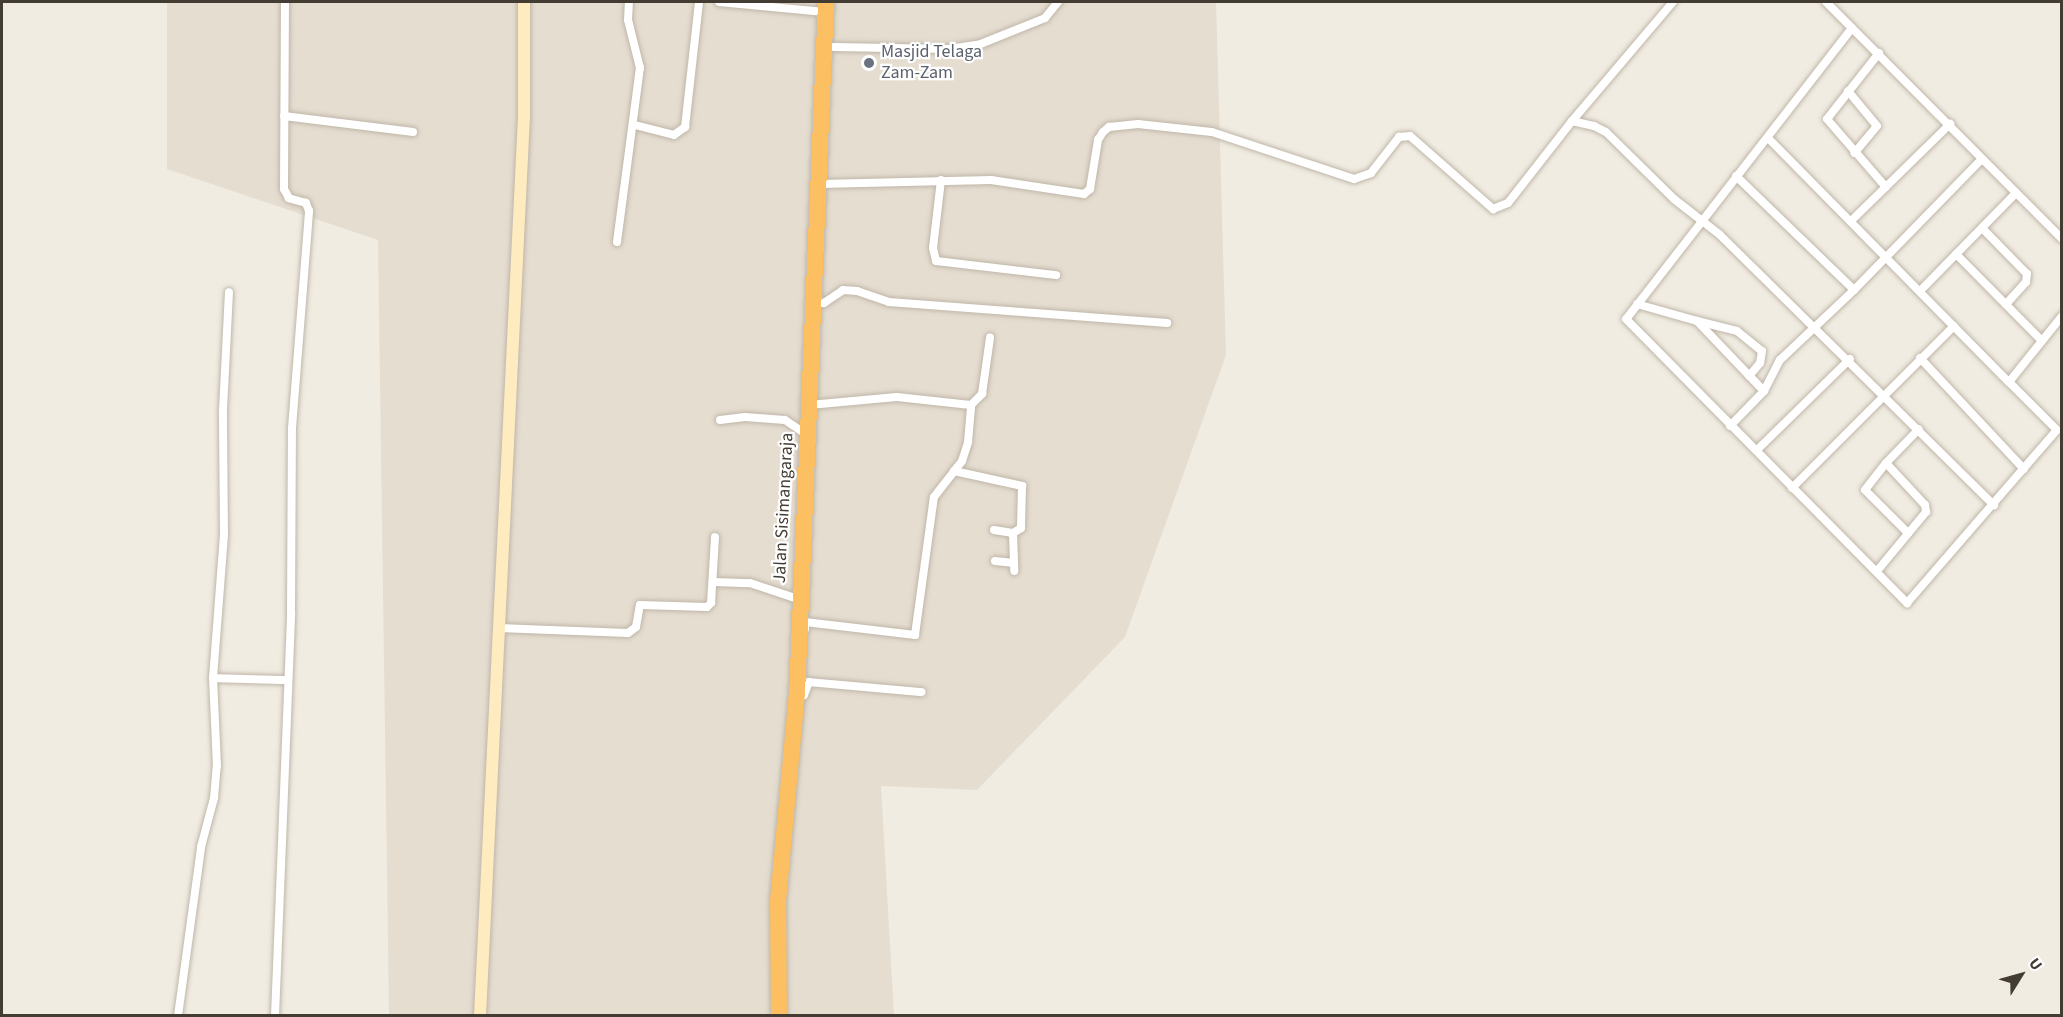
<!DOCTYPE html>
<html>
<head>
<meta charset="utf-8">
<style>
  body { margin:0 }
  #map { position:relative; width:2063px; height:1017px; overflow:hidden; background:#f1ece2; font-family:"Source Sans 3",sans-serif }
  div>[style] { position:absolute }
  .residential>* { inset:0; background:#e5ddd0 }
  .roads { filter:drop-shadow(0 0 2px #bfb6a8) drop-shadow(0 0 2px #bfb6a8) }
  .street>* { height:8px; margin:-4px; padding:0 4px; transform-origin:4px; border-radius:4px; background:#fff }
  .secondary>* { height:12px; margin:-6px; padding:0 6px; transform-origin:6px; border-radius:6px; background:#feebc0 }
  .highway>* { height:16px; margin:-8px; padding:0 8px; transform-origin:8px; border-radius:8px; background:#fcc062 }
  .dots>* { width:16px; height:16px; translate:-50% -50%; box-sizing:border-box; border:3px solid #fff; border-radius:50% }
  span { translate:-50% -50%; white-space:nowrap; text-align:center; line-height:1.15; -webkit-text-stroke:4.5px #fff; paint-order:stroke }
  .worship-label { font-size:18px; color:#5b616d }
  .left { translate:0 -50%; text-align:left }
  .street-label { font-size:18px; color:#423c33 }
  .frame { position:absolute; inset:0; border:3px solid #423c33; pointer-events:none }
  .north { position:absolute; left:1991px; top:945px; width:60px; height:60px; -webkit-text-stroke:4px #fff; paint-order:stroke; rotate:53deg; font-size:16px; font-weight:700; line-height:24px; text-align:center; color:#423c33 }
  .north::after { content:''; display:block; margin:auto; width:21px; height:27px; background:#423c33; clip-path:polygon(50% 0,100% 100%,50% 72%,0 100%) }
</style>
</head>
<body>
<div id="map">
  <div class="residential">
    <i style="clip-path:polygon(167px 2px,1216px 2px,1226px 355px,1125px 637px,977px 790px,881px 786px,894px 1015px,389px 1015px,378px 240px,167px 169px)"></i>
  </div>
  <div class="roads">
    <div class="street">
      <i style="left:719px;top:2px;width:106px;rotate:5.4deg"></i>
      <i style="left:1826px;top:2px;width:334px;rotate:45.1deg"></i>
      <i style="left:1852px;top:28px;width:368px;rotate:127.8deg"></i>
      <i style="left:1626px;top:319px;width:400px;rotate:45.3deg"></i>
      <i style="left:1907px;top:603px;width:229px;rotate:-49.1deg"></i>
      <i style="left:2057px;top:430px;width:68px;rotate:-135deg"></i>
      <i style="left:2009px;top:382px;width:85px;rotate:-51.2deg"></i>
      <i style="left:834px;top:47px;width:114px;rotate:1deg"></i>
      <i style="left:948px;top:49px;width:30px;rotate:-8deg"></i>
      <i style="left:978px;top:45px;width:72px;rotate:-21.9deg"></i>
      <i style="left:1045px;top:18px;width:21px;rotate:-51deg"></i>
      <i style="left:1879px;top:53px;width:84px;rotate:128.2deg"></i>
      <i style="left:1827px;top:119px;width:90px;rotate:49.1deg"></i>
      <i style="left:1848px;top:91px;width:45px;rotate:50.4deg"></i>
      <i style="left:1877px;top:126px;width:35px;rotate:130deg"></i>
      <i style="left:284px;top:116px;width:130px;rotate:7.1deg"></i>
      <i style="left:1572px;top:121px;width:156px;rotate:-49.7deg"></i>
      <i style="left:635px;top:125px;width:40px;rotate:14.4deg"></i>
      <i style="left:674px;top:135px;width:14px;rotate:-36deg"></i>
      <i style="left:685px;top:127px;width:126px;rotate:-83.6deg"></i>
      <i style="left:1768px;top:138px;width:343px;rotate:45.4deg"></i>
      <i style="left:1736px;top:176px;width:164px;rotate:44deg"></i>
      <i style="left:1854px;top:290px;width:183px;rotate:-45.7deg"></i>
      <i style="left:941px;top:180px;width:68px;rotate:96.7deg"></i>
      <i style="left:933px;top:248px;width:13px;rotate:77deg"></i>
      <i style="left:936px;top:261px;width:121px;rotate:6.7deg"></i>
      <i style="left:820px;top:184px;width:171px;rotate:-1.3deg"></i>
      <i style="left:991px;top:180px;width:94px;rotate:8.6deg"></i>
      <i style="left:1084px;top:194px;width:8px;rotate:-40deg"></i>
      <i style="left:1090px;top:189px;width:50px;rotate:-80.7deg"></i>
      <i style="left:1098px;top:140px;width:9px;rotate:-58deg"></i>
      <i style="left:1103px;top:132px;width:8px;rotate:-40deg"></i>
      <i style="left:1109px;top:127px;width:29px;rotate:-6deg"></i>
      <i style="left:1138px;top:124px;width:74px;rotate:6.2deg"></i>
      <i style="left:1212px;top:132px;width:150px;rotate:18.3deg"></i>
      <i style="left:1354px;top:179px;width:18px;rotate:-19deg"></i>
      <i style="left:1371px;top:173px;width:46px;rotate:-52.1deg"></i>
      <i style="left:1399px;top:137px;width:11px;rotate:-5deg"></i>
      <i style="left:1410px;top:136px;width:111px;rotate:41.3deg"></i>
      <i style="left:1493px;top:209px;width:16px;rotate:-22deg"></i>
      <i style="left:1508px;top:203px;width:104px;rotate:-52deg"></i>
      <i style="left:1572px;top:121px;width:23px;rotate:13deg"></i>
      <i style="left:1594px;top:126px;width:13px;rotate:27deg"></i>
      <i style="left:1606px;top:132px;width:95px;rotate:44.6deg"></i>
      <i style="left:1674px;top:199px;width:58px;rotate:38deg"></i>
      <i style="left:1720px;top:235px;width:385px;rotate:44.6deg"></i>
      <i style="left:1851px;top:221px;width:139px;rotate:-44.4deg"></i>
      <i style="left:1982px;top:228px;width:64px;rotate:45.6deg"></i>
      <i style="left:2027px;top:274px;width:8px;rotate:97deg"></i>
      <i style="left:2026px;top:282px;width:30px;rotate:132deg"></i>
      <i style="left:617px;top:242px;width:176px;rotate:-82.5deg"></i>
      <i style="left:640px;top:68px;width:49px;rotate:-104deg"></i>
      <i style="left:628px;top:20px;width:18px;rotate:-87deg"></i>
      <i style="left:1956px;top:254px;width:121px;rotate:45.3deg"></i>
      <i style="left:1920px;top:291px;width:137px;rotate:-45.6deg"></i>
      <i style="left:813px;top:302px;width:11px;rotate:5deg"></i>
      <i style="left:824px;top:303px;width:23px;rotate:-34deg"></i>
      <i style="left:843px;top:290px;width:14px;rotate:4deg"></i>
      <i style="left:857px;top:291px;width:34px;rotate:19deg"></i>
      <i style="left:889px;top:302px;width:279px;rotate:4.3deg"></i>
      <i style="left:1637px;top:304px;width:62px;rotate:15.8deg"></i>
      <i style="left:1697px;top:321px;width:97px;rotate:46.3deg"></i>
      <i style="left:1697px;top:321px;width:41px;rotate:14deg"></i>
      <i style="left:1737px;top:331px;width:32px;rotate:39deg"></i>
      <i style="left:1762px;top:351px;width:12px;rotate:99deg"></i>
      <i style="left:1760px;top:363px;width:17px;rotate:130deg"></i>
      <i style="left:1920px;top:358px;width:152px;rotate:46.9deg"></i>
      <i style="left:809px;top:405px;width:88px;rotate:-5.2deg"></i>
      <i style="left:897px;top:397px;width:74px;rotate:6.2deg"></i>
      <i style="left:971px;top:405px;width:16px;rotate:-45deg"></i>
      <i style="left:982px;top:394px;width:57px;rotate:-81.9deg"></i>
      <i style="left:720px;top:420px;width:25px;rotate:-7deg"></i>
      <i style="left:745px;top:417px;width:40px;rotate:4.3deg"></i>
      <i style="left:785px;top:420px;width:27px;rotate:34deg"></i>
      <i style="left:1730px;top:426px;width:49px;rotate:-45.8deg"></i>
      <i style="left:1764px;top:391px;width:35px;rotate:-63deg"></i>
      <i style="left:1780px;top:360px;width:102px;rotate:-43.4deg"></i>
      <i style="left:1757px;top:450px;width:130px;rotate:-44.4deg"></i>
      <i style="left:1886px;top:463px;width:34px;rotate:128deg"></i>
      <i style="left:1865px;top:490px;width:61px;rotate:45deg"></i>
      <i style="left:954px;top:471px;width:13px;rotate:-51deg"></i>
      <i style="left:962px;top:461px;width:20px;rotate:-72deg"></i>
      <i style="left:968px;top:442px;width:37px;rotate:-85deg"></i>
      <i style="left:1792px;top:488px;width:229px;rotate:-45deg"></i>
      <i style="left:994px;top:530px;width:19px;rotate:9deg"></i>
      <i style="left:995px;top:561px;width:19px;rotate:6deg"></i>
      <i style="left:1877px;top:571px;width:77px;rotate:-50.3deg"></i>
      <i style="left:1926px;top:512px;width:7px;rotate:-98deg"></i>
      <i style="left:1925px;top:505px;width:57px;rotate:-132.9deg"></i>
      <i style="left:1886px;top:463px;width:47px;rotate:-45.9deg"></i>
      <i style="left:713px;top:582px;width:37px;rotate:2deg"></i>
      <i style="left:750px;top:583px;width:51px;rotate:18.4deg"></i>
      <i style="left:499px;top:628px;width:129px;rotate:2.2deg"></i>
      <i style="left:628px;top:633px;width:10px;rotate:-37deg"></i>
      <i style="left:636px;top:627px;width:22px;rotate:-80deg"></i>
      <i style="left:640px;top:605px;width:67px;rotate:1.7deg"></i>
      <i style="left:707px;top:607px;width:6px;rotate:-45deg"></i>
      <i style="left:711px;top:603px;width:66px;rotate:-86.5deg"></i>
      <i style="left:805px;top:629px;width:7px;rotate:-90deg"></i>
      <i style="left:805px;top:622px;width:111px;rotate:6.7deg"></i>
      <i style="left:915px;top:635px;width:139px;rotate:-82.2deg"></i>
      <i style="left:934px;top:497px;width:33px;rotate:-52deg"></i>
      <i style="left:954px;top:471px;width:70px;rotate:12.4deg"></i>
      <i style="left:1022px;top:486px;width:42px;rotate:91.4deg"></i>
      <i style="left:1021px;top:528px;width:9px;rotate:148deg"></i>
      <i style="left:1013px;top:533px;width:38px;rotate:88deg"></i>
      <i style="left:213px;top:678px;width:73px;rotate:1.6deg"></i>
      <i style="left:797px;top:694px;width:7px;rotate:8deg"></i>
      <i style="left:804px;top:695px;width:14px;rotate:-69deg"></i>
      <i style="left:809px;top:682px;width:113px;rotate:5.1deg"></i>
      <i style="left:178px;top:1016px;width:171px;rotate:-82.2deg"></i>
      <i style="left:201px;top:847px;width:51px;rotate:-75.1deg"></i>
      <i style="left:214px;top:798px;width:32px;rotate:-85deg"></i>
      <i style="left:217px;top:766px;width:88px;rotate:-92.6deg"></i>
      <i style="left:213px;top:678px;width:143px;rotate:-85.6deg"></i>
      <i style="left:224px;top:535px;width:125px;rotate:-90.5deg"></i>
      <i style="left:223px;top:410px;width:118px;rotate:-87.1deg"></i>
      <i style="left:275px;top:1016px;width:404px;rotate:-87.7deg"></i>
      <i style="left:291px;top:612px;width:184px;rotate:-89.7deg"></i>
      <i style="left:292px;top:428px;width:218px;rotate:-85.5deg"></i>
      <i style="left:309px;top:211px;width:9px;rotate:-111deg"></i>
      <i style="left:306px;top:203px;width:18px;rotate:-164deg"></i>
      <i style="left:289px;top:198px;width:10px;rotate:-119deg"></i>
      <i style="left:284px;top:189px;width:187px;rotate:-89.7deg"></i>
    </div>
    <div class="secondary">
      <i style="left:480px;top:1016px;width:902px;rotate:-87.2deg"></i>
      <i style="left:524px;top:115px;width:113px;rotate:-90deg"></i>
    </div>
    <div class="highway">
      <i style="left:779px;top:1016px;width:115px;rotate:-90.5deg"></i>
      <i style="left:778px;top:901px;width:208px;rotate:-84.8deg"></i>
      <i style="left:797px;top:694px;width:693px;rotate:-87.6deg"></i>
    </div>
  </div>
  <div class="dots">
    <i style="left:869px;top:63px;background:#6b7280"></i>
  </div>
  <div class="worship-label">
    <span class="left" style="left:881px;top:63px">Masjid Telaga<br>Zam-Zam</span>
  </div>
  <div class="street-label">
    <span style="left:784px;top:508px;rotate:-87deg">Jalan Sisimangaraja</span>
  </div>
  <div class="frame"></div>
  <div class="north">U</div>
</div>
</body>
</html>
